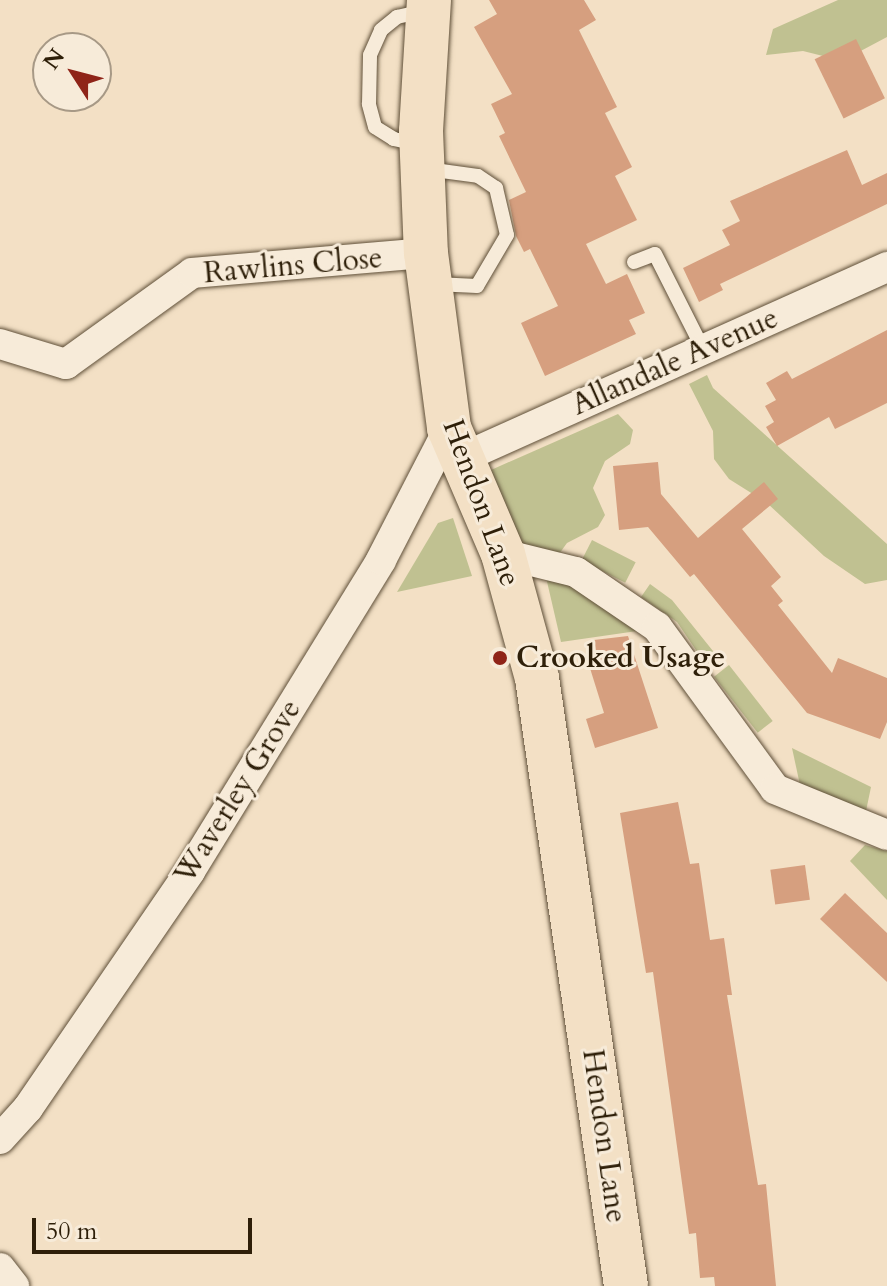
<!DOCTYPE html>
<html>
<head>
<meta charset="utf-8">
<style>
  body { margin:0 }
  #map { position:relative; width:887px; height:1286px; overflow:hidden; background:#f3e0c5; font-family:Cardo,serif }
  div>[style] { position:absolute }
  .green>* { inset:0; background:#c0c191; transform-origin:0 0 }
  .building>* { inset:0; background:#d69f7f; transform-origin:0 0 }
  .roads { filter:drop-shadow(0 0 2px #5f4f38) drop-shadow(0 0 2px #5f4f38) }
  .lane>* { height:14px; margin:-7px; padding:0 7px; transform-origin:7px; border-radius:7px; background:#f7ebd9 }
  .street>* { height:30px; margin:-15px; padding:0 15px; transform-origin:15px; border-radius:15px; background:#f7ebd9 }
  .primary>* { height:44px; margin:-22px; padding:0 22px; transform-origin:22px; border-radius:22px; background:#f3e0c5 }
  .dots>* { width:22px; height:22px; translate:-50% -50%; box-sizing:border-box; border:4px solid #f7ebd9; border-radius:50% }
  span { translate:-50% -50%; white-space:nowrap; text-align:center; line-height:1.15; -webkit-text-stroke:6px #f7ebd9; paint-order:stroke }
  .street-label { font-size:30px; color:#2e1f09 }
  .poi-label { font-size:30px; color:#2e1f09; font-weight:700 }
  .left { translate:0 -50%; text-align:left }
  .north { position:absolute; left:32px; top:32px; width:80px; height:80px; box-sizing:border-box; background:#f7ebd9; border:2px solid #a79986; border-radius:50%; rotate:306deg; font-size:22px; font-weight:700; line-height:32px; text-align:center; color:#2e1f09 }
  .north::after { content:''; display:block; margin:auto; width:28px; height:36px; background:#8f2418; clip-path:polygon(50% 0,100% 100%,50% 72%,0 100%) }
  .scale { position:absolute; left:32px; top:1218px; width:220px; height:36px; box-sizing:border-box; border:4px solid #2e1f09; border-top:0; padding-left:10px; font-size:24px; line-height:28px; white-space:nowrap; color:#2e1f09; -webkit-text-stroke:6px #f7ebd9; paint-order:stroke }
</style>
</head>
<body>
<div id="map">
  <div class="green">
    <i style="clip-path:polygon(838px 0,887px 0,887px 37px,855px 54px,831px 58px,803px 51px,766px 55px,773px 29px)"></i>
    <i style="clip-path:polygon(707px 375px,713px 388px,887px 544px,887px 580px,865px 584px,824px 556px,767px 503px,729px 479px,714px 459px,713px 431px,689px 384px)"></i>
    <i style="clip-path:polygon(618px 414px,633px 430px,630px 444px,605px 461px,593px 488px,605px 515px,598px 527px,567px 543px,559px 554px,523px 547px,491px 470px)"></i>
    <i style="clip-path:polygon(453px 518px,472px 576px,397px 592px,438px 523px)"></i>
    <i style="left:592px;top:540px;width:49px;height:23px;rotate:27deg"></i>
    <i style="clip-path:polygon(545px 573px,570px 578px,644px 630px,561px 642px)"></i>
    <i style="clip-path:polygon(650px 584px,672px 600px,717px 656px,706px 665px,677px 622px,641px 597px)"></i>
    <i style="left:729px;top:665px;width:71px;height:19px;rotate:52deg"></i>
    <i style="clip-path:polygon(792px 748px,871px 787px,866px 811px,800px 785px)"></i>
    <i style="clip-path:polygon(865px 845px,887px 851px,887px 900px,850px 861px)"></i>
  </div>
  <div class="building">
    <i style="clip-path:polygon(489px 0,584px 0,596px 20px,579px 30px,617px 107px,605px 113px,632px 167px,615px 176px,637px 220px,586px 244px,606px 284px,627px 274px,645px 313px,629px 320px,636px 334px,545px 376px,521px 323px,558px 306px,530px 249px,524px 252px,516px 236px,509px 200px,526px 192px,499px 136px,505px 133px,491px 104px,512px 94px,474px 27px,497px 14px)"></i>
    <i style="left:856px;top:39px;width:66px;height:46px;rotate:64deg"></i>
    <i style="clip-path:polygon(847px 150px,862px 185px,887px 173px,887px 204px,720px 284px,723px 290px,699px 302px,683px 268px,730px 245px,722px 230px,740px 221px,730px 201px)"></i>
    <i style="clip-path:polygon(887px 330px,887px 403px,835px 429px,829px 417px,777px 446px,766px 427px,774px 422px,765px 406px,776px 400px,766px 383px,787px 371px,792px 379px)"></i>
    <i style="clip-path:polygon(658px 462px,661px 494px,698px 538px,764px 482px,778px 499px,742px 529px,781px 577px,771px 586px,783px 601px,778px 605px,832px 673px,838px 658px,887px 678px,887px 722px,880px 739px,807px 713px,694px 574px,690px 577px,648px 527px,619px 530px,613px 466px)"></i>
    <i style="clip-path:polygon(628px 636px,658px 728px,595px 748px,586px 719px,604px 713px,589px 665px,598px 662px,594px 640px)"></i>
    <i style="clip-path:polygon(678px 802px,690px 864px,699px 863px,710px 940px,724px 938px,732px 995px,727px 995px,758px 1185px,766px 1184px,776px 1286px,715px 1286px,714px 1277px,700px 1278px,696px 1233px,689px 1234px,653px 972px,646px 973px,620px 813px)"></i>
    <i style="left:805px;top:865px;width:35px;height:35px;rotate:82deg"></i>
    <i style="clip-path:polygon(845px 893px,887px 933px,887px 982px,820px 919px)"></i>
  </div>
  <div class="roads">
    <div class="lane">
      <i style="left:417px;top:144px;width:24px;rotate:-168deg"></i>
      <i style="left:394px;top:139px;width:22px;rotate:-148deg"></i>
      <i style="left:375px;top:127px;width:24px;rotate:-105deg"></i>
      <i style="left:369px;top:104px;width:49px;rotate:-88.8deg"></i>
      <i style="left:370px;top:55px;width:27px;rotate:-66deg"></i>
      <i style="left:381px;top:30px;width:21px;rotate:-39deg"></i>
      <i style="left:397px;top:17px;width:28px;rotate:-13deg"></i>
      <i style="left:427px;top:169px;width:51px;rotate:7.8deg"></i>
      <i style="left:478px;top:176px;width:22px;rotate:34deg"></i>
      <i style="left:496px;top:188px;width:48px;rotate:76.8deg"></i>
      <i style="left:507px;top:235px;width:59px;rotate:120.5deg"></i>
      <i style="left:477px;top:286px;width:42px;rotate:-177.3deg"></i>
      <i style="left:634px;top:262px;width:22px;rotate:-21deg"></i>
      <i style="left:655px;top:254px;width:106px;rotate:63.2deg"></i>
    </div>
    <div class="street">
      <i style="left:0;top:344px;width:69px;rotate:16.9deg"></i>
      <i style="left:66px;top:364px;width:155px;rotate:-35.8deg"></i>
      <i style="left:192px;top:273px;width:235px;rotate:-4.9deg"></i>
      <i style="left:462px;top:458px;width:466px;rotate:-24.2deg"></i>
      <i style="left:503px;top:554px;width:75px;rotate:13.9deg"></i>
      <i style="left:576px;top:572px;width:98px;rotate:34.2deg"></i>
      <i style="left:657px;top:627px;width:200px;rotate:53.9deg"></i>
      <i style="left:775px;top:789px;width:121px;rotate:22.3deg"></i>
      <i style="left:0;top:1139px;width:42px;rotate:-47.9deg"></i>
      <i style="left:28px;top:1108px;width:287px;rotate:-55.6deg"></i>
      <i style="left:190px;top:871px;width:365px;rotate:-58.4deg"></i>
      <i style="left:381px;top:560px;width:148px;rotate:-62.7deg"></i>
      <i style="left:0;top:1268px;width:23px;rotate:52deg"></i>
    </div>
    <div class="primary">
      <i style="left:429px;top:0;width:131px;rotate:93.5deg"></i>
      <i style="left:421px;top:131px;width:122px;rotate:87.7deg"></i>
      <i style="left:426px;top:253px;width:177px;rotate:82.5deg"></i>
      <i style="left:449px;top:428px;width:137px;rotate:66.8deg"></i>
      <i style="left:503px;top:554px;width:129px;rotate:74.7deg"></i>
      <i style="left:537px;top:678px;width:614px;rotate:81.67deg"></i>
    </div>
  </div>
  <div class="dots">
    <i style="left:500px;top:658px;background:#8f2418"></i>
  </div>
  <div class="street-label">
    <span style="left:293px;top:266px;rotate:-5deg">Rawlins Close</span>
    <span style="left:675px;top:362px;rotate:-24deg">Allandale Avenue</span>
    <span style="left:481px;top:503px;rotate:70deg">Hendon Lane</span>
    <span style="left:238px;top:792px;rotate:-58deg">Waverley Grove</span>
    <span style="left:604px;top:1136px;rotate:82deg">Hendon Lane</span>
  </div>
  <div class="poi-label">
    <span class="left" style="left:516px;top:658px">Crooked Usage</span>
  </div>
  <div class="north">N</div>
  <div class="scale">50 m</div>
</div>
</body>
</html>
